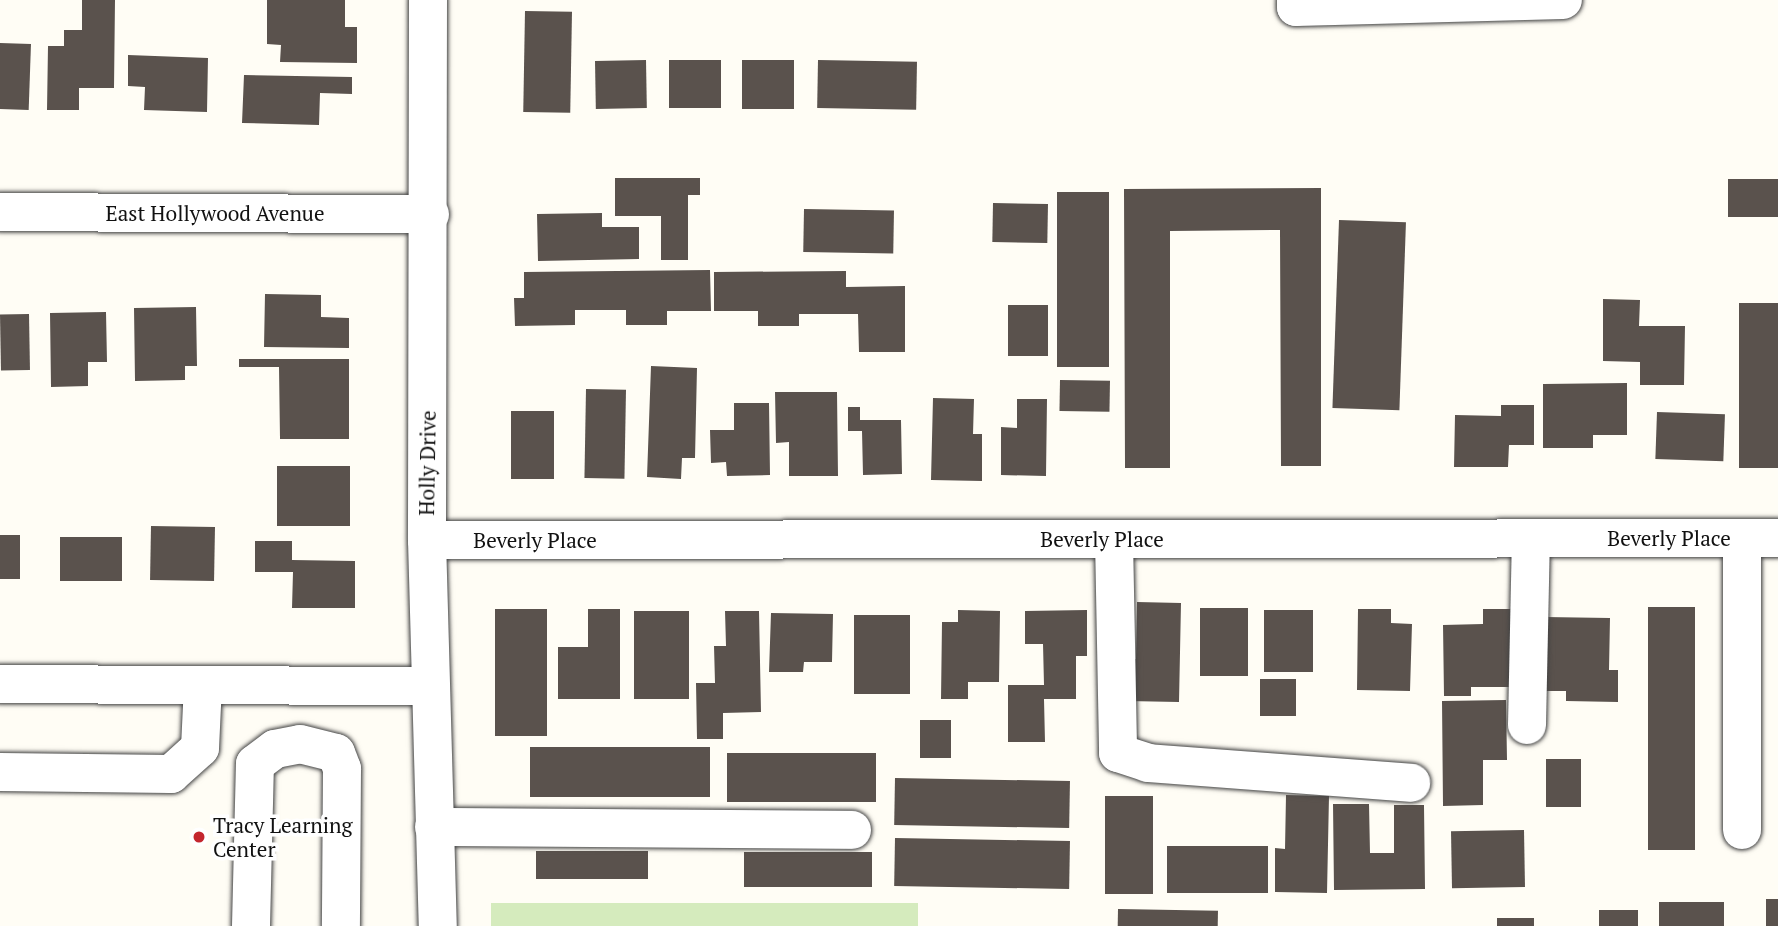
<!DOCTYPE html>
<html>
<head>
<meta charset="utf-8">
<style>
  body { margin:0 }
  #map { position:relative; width:1778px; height:926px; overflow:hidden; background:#fffdf5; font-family:"PT Serif",serif }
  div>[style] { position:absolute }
  .green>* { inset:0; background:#d5ebbd; transform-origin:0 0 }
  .building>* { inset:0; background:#5a524d; transform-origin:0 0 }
  .roads { filter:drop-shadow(0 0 2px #444) drop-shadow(0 0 2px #444) }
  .minor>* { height:38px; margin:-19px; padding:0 19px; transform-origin:19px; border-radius:19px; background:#fff }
  .dots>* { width:19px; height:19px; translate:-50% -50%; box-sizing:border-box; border:4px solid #fff; border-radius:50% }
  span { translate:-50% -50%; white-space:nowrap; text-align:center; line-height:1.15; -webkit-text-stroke:7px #fff; paint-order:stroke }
  .street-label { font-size:21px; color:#111 }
  .poi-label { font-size:21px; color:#111 }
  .left { translate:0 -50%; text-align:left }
</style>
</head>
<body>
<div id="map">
  <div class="green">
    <i style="left:491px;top:903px;width:427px;height:23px"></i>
  </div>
  <div class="building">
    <i style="clip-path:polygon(82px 0,115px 0,114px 88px,79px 88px,79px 110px,47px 110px,48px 46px,64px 46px,64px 30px,82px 30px)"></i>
    <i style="clip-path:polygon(267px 0,345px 0,345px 27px,357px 27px,357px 63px,280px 62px,281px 45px,267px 44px)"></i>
    <i style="left:525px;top:11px;width:47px;height:101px;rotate:1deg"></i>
    <i style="left:0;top:43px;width:31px;height:66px;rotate:2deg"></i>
    <i style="clip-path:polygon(128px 55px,208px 58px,207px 112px,144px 110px,145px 87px,128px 86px)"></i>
    <i style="left:646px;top:60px;width:48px;height:51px;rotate:89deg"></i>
    <i style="left:669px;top:60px;width:52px;height:48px"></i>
    <i style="left:742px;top:60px;width:52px;height:49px"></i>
    <i style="left:818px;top:60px;width:99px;height:48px;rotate:1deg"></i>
    <i style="clip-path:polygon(244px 75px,352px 77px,352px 94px,320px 93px,319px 125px,242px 123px)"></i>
    <i style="clip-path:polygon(615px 178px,700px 178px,700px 195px,688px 195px,688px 260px,661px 260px,661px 216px,615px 216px)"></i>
    <i style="left:1778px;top:179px;width:38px;height:50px;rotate:90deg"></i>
    <i style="clip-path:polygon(1321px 188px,1321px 466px,1281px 466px,1280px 230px,1170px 231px,1170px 468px,1125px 468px,1124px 189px)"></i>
    <i style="left:1057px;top:192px;width:52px;height:175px"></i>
    <i style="left:993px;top:203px;width:55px;height:39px;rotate:1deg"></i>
    <i style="left:804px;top:209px;width:90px;height:43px;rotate:1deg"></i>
    <i style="clip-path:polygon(602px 213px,602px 227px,639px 227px,639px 259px,538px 261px,537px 214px)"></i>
    <i style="left:1339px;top:220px;width:67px;height:188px;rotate:2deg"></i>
    <i style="clip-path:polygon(710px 270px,711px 311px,667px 311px,667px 325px,626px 325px,626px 310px,575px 310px,575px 325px,515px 326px,514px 298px,524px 298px,524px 272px)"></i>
    <i style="clip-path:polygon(846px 271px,846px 287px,905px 286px,905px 352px,859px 352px,858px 314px,799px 314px,799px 326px,758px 326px,758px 311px,714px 311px,714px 272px)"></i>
    <i style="clip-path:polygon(265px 294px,321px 295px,321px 317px,349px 318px,349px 348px,264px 347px)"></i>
    <i style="clip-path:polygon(1603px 299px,1640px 300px,1639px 326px,1685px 326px,1684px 385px,1640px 385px,1640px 362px,1603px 361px)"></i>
    <i style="left:1739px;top:303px;width:39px;height:165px"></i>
    <i style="left:1008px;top:305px;width:40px;height:51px"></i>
    <i style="clip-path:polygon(196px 307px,197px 366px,185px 366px,185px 380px,135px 381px,134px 308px)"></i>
    <i style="clip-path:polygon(106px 312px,107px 362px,88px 362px,88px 386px,51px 387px,50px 313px)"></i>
    <i style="left:29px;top:314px;width:56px;height:29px;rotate:89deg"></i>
    <i style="clip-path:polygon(239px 359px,349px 359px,349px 439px,280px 439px,279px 367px,239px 367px)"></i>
    <i style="clip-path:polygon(651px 366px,697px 368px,695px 458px,682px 458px,681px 479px,647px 477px)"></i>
    <i style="left:1060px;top:380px;width:50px;height:31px;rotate:1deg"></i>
    <i style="clip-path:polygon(1627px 383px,1627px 435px,1593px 435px,1593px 448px,1543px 448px,1543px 384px)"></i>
    <i style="left:586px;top:389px;width:40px;height:89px;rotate:1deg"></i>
    <i style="clip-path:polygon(775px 392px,837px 392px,838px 476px,789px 476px,789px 442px,776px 443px)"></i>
    <i style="clip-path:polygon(933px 398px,974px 399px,973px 434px,982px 434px,982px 481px,931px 480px)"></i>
    <i style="clip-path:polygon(1017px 399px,1047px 399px,1046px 476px,1001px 475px,1001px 427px,1017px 428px)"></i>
    <i style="clip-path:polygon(734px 403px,769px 403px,770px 475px,727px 476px,726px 462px,711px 463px,710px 430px,734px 430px)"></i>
    <i style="clip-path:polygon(1501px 405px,1534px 405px,1534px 445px,1509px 445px,1508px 467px,1454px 467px,1455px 415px,1501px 416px)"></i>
    <i style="clip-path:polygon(848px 407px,860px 407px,860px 420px,901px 420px,902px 474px,863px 475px,862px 431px,848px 431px)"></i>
    <i style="left:511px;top:411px;width:43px;height:68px"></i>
    <i style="left:1657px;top:412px;width:68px;height:47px;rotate:2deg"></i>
    <i style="left:277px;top:466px;width:73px;height:60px"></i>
    <i style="left:151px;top:526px;width:64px;height:54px;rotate:1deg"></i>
    <i style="left:0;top:535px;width:20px;height:44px"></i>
    <i style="left:60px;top:537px;width:62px;height:44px"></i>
    <i style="clip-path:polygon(255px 541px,292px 541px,292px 560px,355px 561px,355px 608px,292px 608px,293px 572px,255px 572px)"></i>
    <i style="clip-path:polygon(1137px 602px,1181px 603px,1179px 702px,1127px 701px,1127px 658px,1136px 659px)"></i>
    <i style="left:1648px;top:607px;width:47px;height:243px"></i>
    <i style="left:1200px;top:608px;width:48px;height:68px"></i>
    <i style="left:495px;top:609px;width:52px;height:127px"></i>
    <i style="clip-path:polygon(588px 609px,620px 609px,620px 699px,558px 699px,558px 647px,588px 647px)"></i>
    <i style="clip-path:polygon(1358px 609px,1391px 609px,1391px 623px,1412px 624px,1410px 691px,1357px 690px)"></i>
    <i style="clip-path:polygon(1483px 609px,1515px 609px,1516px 687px,1471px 687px,1471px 696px,1444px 696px,1443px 625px,1483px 624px)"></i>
    <i style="clip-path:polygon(958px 610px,1000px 611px,999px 682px,968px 682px,968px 699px,941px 699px,942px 622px,958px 622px)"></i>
    <i style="clip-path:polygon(1087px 610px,1087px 656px,1076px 656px,1076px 699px,1044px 699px,1045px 742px,1008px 742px,1008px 685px,1044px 685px,1043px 644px,1025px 644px,1025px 611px)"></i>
    <i style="left:1264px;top:610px;width:49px;height:62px"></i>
    <i style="left:634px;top:611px;width:55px;height:88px"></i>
    <i style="clip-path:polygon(725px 611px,759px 611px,761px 712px,723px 713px,723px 739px,697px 739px,696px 683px,715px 683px,714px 646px,726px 646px)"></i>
    <i style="clip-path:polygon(771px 613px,833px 614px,832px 662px,804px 662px,803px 672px,769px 672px)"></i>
    <i style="left:854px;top:615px;width:56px;height:79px"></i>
    <i style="clip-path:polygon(1545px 617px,1610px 618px,1609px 670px,1618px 670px,1618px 702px,1566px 701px,1566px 691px,1544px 691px)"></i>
    <i style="left:1260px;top:679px;width:36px;height:37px"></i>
    <i style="clip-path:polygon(1506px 700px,1507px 760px,1483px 760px,1483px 805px,1443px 806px,1442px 701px)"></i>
    <i style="left:920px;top:720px;width:31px;height:38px"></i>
    <i style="left:530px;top:747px;width:180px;height:50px"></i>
    <i style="left:876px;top:753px;width:49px;height:149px;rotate:90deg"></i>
    <i style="left:1546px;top:759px;width:35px;height:48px"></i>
    <i style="left:895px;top:778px;width:175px;height:47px;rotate:1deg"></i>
    <i style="clip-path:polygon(1286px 795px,1329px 796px,1327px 893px,1275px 892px,1275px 848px,1285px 849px)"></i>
    <i style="left:1105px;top:796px;width:48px;height:98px"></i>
    <i style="clip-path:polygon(1333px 804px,1369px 804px,1370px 853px,1394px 853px,1394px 805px,1424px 805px,1425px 889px,1334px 890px)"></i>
    <i style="left:1524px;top:830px;width:57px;height:73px;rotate:89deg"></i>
    <i style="left:895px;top:838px;width:175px;height:48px;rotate:1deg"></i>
    <i style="left:1268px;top:846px;width:47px;height:101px;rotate:90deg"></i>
    <i style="left:536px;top:851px;width:112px;height:28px"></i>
    <i style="left:744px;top:852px;width:128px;height:35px"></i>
    <i style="left:1766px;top:899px;width:12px;height:27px"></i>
    <i style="left:1724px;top:902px;width:24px;height:65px;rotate:90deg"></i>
    <i style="left:1118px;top:909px;width:100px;height:17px;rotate:1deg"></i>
    <i style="left:1599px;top:910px;width:39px;height:16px"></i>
    <i style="left:1497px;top:918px;width:37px;height:8px"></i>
  </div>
  <div class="roads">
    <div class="minor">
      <i style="left:428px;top:0;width:540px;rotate:90.11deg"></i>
      <i style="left:427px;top:540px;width:386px;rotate:88.4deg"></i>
      <i style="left:1296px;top:0;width:7px;rotate:90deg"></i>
      <i style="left:1296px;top:7px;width:267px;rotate:-1.5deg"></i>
      <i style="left:0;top:212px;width:430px;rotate:0.3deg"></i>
      <i style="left:1742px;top:538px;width:292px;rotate:90deg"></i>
      <i style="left:1114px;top:539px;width:214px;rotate:88.9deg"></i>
      <i style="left:1118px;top:753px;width:32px;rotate:18deg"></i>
      <i style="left:1148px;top:763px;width:264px;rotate:4.3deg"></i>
      <i style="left:427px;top:540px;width:1351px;rotate:-0.08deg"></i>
      <i style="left:0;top:684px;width:428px;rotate:0.3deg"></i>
      <i style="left:1527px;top:725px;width:187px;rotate:-88.8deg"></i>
      <i style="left:0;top:772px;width:171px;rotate:0.7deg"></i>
      <i style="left:171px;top:774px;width:39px;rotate:-42deg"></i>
      <i style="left:200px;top:748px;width:63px;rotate:-87.3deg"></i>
      <i style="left:434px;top:827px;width:418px;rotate:0.4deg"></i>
      <i style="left:251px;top:926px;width:162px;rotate:-88.6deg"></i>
      <i style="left:255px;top:764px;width:25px;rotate:-37deg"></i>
      <i style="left:275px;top:749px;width:25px;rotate:-11deg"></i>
      <i style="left:300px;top:744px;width:37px;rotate:14deg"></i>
      <i style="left:336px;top:753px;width:17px;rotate:69deg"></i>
      <i style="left:342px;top:769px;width:157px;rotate:90.4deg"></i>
    </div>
  </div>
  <div class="dots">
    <i style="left:199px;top:837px;background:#c4262e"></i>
  </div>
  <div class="street-label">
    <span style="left:215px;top:213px">East Hollywood Avenue</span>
    <span style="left:427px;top:463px;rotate:-89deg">Holly Drive</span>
    <span style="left:1669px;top:538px">Beverly Place</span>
    <span style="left:1102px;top:539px">Beverly Place</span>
    <span style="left:535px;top:540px">Beverly Place</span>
  </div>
  <div class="poi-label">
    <span class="left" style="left:213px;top:837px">Tracy Learning<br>Center</span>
  </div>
</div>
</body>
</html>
